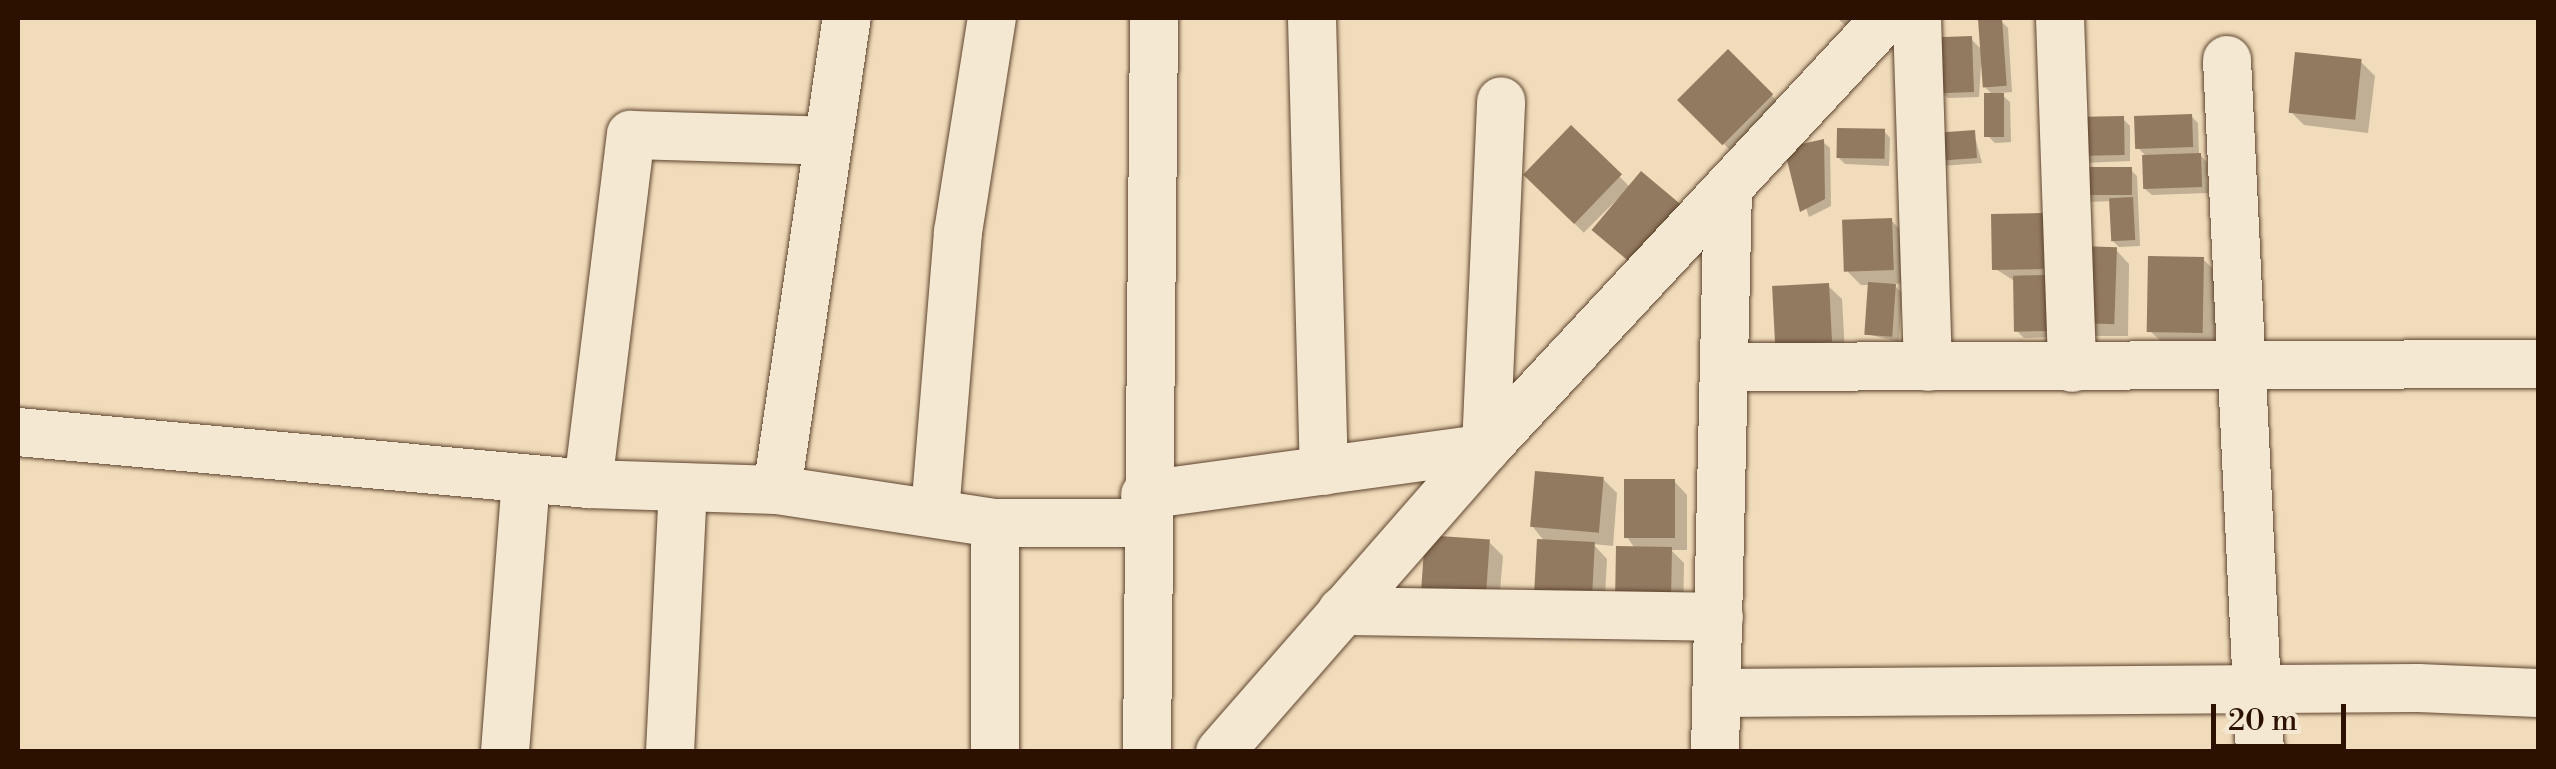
<!DOCTYPE html>
<html>
<head>
<meta charset="utf-8">
<style>
  body { margin:0 }
  #map { position:relative; width:2556px; height:769px; overflow:hidden; background:#f0dbba; font-family:"Libre Bodoni",serif }
  div>[style] { position:absolute }
  .shadow>* { inset:0; background:#0003; transform-origin:0 0 }
  .building>* { inset:0; background:#927a61; transform-origin:0 0 }
  .roads { filter:drop-shadow(0 0 2px #5d442e) drop-shadow(0 0 2px #5d442e) }
  .minor>* { height:48px; margin:-24px; padding:0 24px; transform-origin:24px; border-radius:24px; background:#f5e8d2 }
  span { translate:-50% -50%; white-space:nowrap; text-align:center; line-height:1.15; -webkit-text-stroke:9px #f5e8d2; paint-order:stroke }
  .frame { position:absolute; inset:0; border:20px solid #2c1100; pointer-events:none }
  .scale { position:absolute; left:2211px; top:704px; width:135px; height:45px; box-sizing:border-box; border:5px solid #2c1100; border-top:0; padding-left:12px; font-size:30px; line-height:35px; white-space:nowrap; color:#2c1100; -webkit-text-stroke:8px #f5e8d2; paint-order:stroke }
</style>
</head>
<body>
<div id="map">
  <div class="shadow">
    <i style="clip-path:polygon(1837px 18px,1868px 18px,1854px 33px)"></i>
    <i style="clip-path:polygon(2001px 21px,2008px 28px,2012px 92px,2000px 93px,2010px 102px,2011px 142px,1995px 143px,1988px 136px,1994px 96px,1984px 86px,1982px 50px,1979px 97px,1948px 98px,1941px 92px,1971px 39px,1982px 50px)"></i>
    <i style="left:1728px;top:52px;width:81px;height:68px;rotate:45deg"></i>
    <i style="clip-path:polygon(2361px 62px,2375px 76px,2368px 133px,2304px 125px,2290px 111px)"></i>
    <i style="clip-path:polygon(2191px 116px,2198px 123px,2199px 154px,2207px 162px,2208px 193px,2152px 195px,2145px 189px,2148px 158px,2138px 148px)"></i>
    <i style="clip-path:polygon(2123px 119px,2130px 126px,2130px 161px,2083px 163px,2076px 156px)"></i>
    <i style="left:1571px;top:128px;width:83px;height:65px;rotate:45deg"></i>
    <i style="clip-path:polygon(1884px 131px,1890px 138px,1889px 166px,1845px 164px,1838px 157px)"></i>
    <i style="clip-path:polygon(1974px 133px,1982px 163px,1941px 166px,1934px 160px)"></i>
    <i style="clip-path:polygon(1823px 142px,1830px 148px,1831px 206px,1809px 217px,1787px 150px)"></i>
    <i style="clip-path:polygon(2131px 170px,2137px 176px,2140px 246px,2119px 247px,2113px 241px,2111px 201px,2088px 202px,2081px 196px)"></i>
    <i style="clip-path:polygon(2042px 216px,2056px 230px,2057px 337px,2024px 338px,2017px 331px,2016px 282px,1994px 268px)"></i>
    <i style="clip-path:polygon(1891px 220px,1904px 234px,1907px 283px,1893px 284px,1902px 293px,1899px 342px,1867px 334px,1870px 285px,1861px 285px,1848px 272px)"></i>
    <i style="clip-path:polygon(2116px 250px,2129px 264px,2128px 336px,2093px 336px,2079px 322px)"></i>
    <i style="clip-path:polygon(2203px 259px,2217px 273px,2215px 346px,2164px 344px,2150px 331px)"></i>
    <i style="clip-path:polygon(1828px 286px,1842px 299px,1845px 354px,1791px 357px)"></i>
    <i style="clip-path:polygon(1603px 479px,1617px 493px,1613px 546px,1593px 544px,1607px 559px,1604px 614px,1532px 526px)"></i>
    <i style="clip-path:polygon(1674px 481px,1687px 495px,1687px 550px,1671px 550px,1684px 563px,1683px 618px,1627px 537px)"></i>
    <i style="clip-path:polygon(1489px 542px,1503px 556px,1498px 613px,1436px 608px)"></i>
  </div>
  <div class="building">
    <i style="left:2002px;top:18px;width:68px;height:24px;rotate:86deg"></i>
    <i style="left:1972px;top:36px;width:56px;height:35px;rotate:88deg"></i>
    <i style="left:1728px;top:49px;width:64px;height:72px;rotate:45deg"></i>
    <i style="left:2295px;top:52px;width:67px;height:61px;rotate:6deg"></i>
    <i style="left:1984px;top:93px;width:20px;height:44px"></i>
    <i style="left:2192px;top:114px;width:33px;height:58px;rotate:88deg"></i>
    <i style="left:2124px;top:116px;width:39px;height:51px;rotate:89deg"></i>
    <i style="left:1571px;top:125px;width:71px;height:69px;rotate:44deg"></i>
    <i style="left:1837px;top:128px;width:48px;height:30px;rotate:1deg"></i>
    <i style="left:1975px;top:130px;width:28px;height:46px;rotate:86deg"></i>
    <i style="clip-path:polygon(1824px 139px,1825px 199px,1800px 212px,1784px 148px)"></i>
    <i style="left:2201px;top:153px;width:34px;height:59px;rotate:88deg"></i>
    <i style="left:2132px;top:167px;width:28px;height:54px;rotate:90deg"></i>
    <i style="left:1641px;top:171px;width:59px;height:77px;rotate:40deg"></i>
    <i style="left:2133px;top:197px;width:43px;height:24px;rotate:87deg"></i>
    <i style="left:2043px;top:213px;width:56px;height:52px;rotate:89deg"></i>
    <i style="left:1892px;top:218px;width:52px;height:50px;rotate:88deg"></i>
    <i style="left:2079px;top:246px;width:38px;height:77px;rotate:2deg"></i>
    <i style="left:2148px;top:256px;width:56px;height:76px;rotate:1deg"></i>
    <i style="left:2050px;top:275px;width:56px;height:37px;rotate:89deg"></i>
    <i style="left:1868px;top:282px;width:28px;height:53px;rotate:4deg"></i>
    <i style="left:1829px;top:283px;width:59px;height:57px;rotate:87deg"></i>
    <i style="left:1535px;top:471px;width:69px;height:56px;rotate:5deg"></i>
    <i style="left:1624px;top:479px;width:51px;height:59px"></i>
    <i style="left:1425px;top:535px;width:65px;height:60px;rotate:4deg"></i>
    <i style="left:1537px;top:539px;width:58px;height:59px;rotate:3deg"></i>
    <i style="left:1616px;top:546px;width:56px;height:58px;rotate:1deg"></i>
  </div>
  <div class="roads">
    <div class="minor">
      <i style="left:1312px;top:18px;width:453px;rotate:88.5deg"></i>
      <i style="left:1917px;top:18px;width:349px;rotate:88.2deg"></i>
      <i style="left:2060px;top:18px;width:350px;rotate:88deg"></i>
      <i style="left:2227px;top:60px;width:693px;rotate:87.27deg"></i>
      <i style="left:1724px;top:367px;width:814px;rotate:-0.21deg"></i>
      <i style="left:18px;top:432px;width:572px;rotate:5.21deg"></i>
      <i style="left:588px;top:484px;width:189px;rotate:1.8deg"></i>
      <i style="left:777px;top:490px;width:220px;rotate:8.6deg"></i>
      <i style="left:995px;top:523px;width:150px"></i>
      <i style="left:588px;top:484px;width:352px;rotate:-83deg"></i>
      <i style="left:631px;top:135px;width:197px;rotate:1.7deg"></i>
      <i style="left:777px;top:490px;width:477px;rotate:-81.6deg"></i>
      <i style="left:1145px;top:495px;width:344px;rotate:-7.8deg"></i>
      <i style="left:1486px;top:448px;width:347px;rotate:-87.5deg"></i>
      <i style="left:935px;top:512px;width:281px;rotate:-85.3deg"></i>
      <i style="left:958px;top:232px;width:217px;rotate:-81deg"></i>
      <i style="left:995px;top:523px;width:229px;rotate:90deg"></i>
      <i style="left:1342px;top:611px;width:377px;rotate:0.9deg"></i>
      <i style="left:1717px;top:693px;width:701px;rotate:-0.41deg"></i>
      <i style="left:2418px;top:688px;width:120px;rotate:2.4deg"></i>
      <i style="left:505px;top:752px;width:274px;rotate:-85.6deg"></i>
      <i style="left:670px;top:752px;width:265px;rotate:-87.2deg"></i>
      <i style="left:1147px;top:752px;width:734px;rotate:-89.45deg"></i>
      <i style="left:1220px;top:752px;width:404px;rotate:-48.8deg"></i>
      <i style="left:1486px;top:448px;width:587px;rotate:-47.07deg"></i>
      <i style="left:1715px;top:752px;width:563px;rotate:-88.68deg"></i>
    </div>
  </div>
  <div class="frame"></div>
  <div class="scale">20 m</div>
</div>
</body>
</html>
